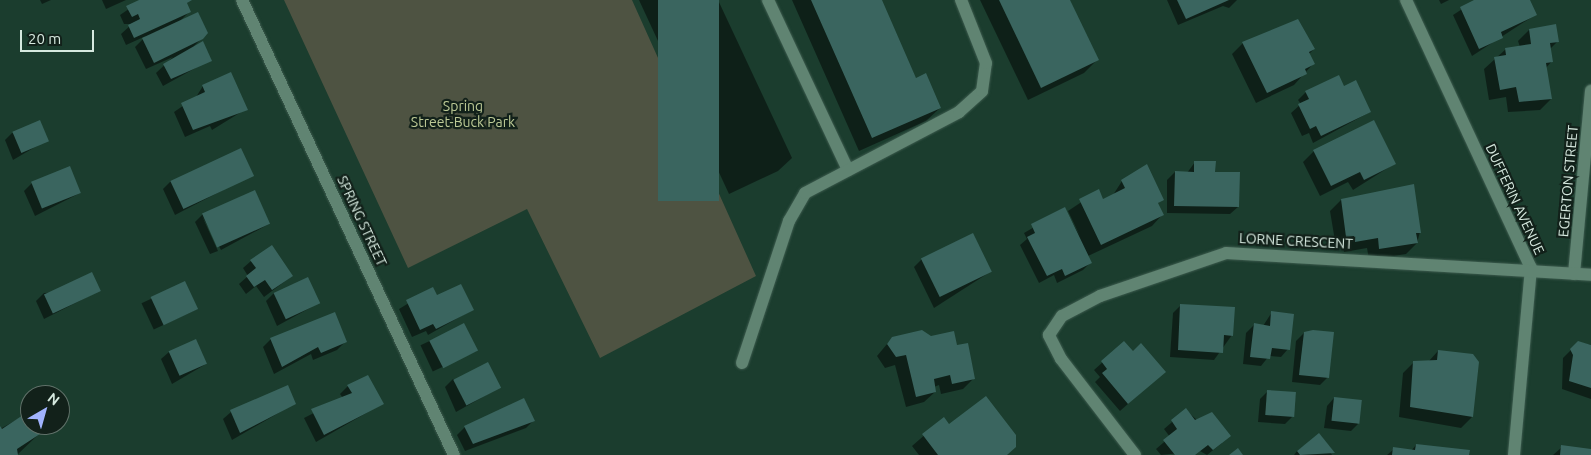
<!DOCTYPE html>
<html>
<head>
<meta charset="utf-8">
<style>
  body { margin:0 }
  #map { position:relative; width:1591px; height:455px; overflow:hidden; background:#1b3d2e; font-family:Ubuntu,sans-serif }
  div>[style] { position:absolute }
  .green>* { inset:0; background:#4e5342 }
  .shadow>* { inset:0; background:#0007; transform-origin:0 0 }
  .building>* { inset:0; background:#3a655f; transform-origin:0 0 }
  .roads { filter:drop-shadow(0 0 1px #3d5b4e) drop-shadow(0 0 1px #3d5b4e) }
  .service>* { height:12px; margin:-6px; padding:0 6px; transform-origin:6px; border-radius:6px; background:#608472 }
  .minor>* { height:12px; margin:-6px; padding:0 6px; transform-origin:6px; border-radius:6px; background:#608472 }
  span { translate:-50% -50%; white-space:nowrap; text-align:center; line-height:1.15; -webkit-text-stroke:4.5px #12211a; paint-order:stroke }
  .park-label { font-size:14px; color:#bdca96 }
  .street-label { font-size:14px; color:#d6e9df }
  .north { position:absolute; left:20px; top:385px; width:50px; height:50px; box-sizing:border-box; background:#12211a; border:1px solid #607169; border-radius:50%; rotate:38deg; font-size:14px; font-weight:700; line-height:20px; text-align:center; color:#d6e9df }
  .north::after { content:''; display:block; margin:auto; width:18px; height:22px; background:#a0b3fd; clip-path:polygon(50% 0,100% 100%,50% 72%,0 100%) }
  .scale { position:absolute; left:20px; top:30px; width:74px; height:22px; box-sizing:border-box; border:2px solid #d6e9df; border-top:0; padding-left:6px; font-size:15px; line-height:18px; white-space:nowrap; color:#d6e9df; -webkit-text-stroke:4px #12211a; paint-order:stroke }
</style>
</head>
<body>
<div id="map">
  <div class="green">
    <i style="clip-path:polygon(284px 0,632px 0,756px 276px,600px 358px,527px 209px,408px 268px)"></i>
  </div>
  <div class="shadow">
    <i style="clip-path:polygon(40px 0,51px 0,42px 4px)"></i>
    <i style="clip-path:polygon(102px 0,126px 0,106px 9px)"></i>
    <i style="clip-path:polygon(142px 0,190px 0,186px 4px,189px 12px,179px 22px,202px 38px,194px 46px,210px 60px,163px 86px,156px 73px,173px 57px,146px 69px,135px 47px,146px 36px,126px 45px,121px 34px,132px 24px,124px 24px,120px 15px)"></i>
    <i style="clip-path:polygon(639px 0,718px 0,792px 158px,778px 171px,729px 194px)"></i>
    <i style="clip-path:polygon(792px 0,880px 0,916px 79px,940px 108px,926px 121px,859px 151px)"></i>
    <i style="clip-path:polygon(980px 0,1069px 0,1097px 60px,1084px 73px,1028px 100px)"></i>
    <i style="clip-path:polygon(1167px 0,1237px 0,1229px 8px,1223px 6px,1178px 25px)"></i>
    <i style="clip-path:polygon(1439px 0,1449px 0,1441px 4px)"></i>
    <i style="clip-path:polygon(1476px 0,1528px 0,1535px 15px,1472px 56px,1453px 15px)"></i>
    <i style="clip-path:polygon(1529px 30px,1558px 41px,1550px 49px,1552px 61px,1546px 68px,1551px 99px,1540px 110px,1508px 112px,1506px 97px,1489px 100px,1484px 69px,1506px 49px,1520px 47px,1518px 41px)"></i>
    <i style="clip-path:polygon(1243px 43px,1314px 49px,1309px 54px,1313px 64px,1294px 85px,1256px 103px,1232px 54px)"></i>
    <i style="clip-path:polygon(203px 86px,246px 109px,212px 130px,210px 126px,185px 137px,174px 112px,196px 97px)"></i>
    <i style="clip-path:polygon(1343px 88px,1370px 112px,1313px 143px,1309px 133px,1302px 136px,1291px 113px,1301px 104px,1298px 100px,1306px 92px)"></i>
    <i style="clip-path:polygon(12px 133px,47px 140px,13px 160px,5px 140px)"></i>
    <i style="clip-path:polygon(1314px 151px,1394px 164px,1353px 190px,1348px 182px,1320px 196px,1303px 162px)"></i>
    <i style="clip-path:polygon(1195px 162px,1214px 173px,1238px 207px,1230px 214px,1167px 213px,1167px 180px,1175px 172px,1187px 173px)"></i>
    <i style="clip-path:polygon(252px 175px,175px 215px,163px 189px,171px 181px)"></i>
    <i style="clip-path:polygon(1122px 181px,1162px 199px,1157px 204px,1162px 215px,1152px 226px,1088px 256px,1091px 262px,1083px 270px,1057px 283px,1054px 275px,1039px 283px,1020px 245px,1027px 239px,1024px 233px,1065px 209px,1080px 236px,1068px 211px,1098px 191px,1102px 200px,1113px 195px)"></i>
    <i style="clip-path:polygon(32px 183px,80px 193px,35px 216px,24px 191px)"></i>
    <i style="clip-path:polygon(1341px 200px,1420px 232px,1417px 243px,1406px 254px,1369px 260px,1367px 248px,1344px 252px,1343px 246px,1336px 247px,1330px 211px)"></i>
    <i style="clip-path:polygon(203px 214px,269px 224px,221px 250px,202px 216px,218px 251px,210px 254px,195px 222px)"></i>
    <i style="clip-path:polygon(922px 259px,990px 272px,934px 308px,914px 267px)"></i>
    <i style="clip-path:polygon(251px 261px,292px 276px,264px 297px,256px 286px,246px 294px,239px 284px,248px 276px,243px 268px)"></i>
    <i style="left:185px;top:283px;width:29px;height:48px;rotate:65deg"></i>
    <i style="clip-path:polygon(432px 289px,436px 297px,472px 310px,428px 335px,426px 331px,412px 337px,399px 309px)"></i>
    <i style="clip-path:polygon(99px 291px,44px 319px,36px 301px,44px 293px)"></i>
    <i style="clip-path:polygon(274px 293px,319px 303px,277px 326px,266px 301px)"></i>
    <i style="clip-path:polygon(1181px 305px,1232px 335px,1214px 360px,1170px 357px,1173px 313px)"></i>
    <i style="clip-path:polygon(1272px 312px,1288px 349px,1281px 357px,1269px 356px,1261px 366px,1243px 364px,1246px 333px,1254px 325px,1263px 326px)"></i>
    <i style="left:464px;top:325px;width:29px;height:48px;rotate:65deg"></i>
    <i style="clip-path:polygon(1304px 333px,1328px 377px,1320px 385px,1292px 382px,1296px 341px)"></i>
    <i style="clip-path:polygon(930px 337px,956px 347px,974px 378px,963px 389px,941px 394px,939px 385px,934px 387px,935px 392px,924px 402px,906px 407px,895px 365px,885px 368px,877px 356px,892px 338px)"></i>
    <i style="clip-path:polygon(271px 339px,345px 342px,337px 350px,313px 360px,311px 354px,274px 374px,263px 347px)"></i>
    <i style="clip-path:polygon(1579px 342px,1591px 345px,1591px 399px,1562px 389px,1563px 358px)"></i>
    <i style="clip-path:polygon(1124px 343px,1156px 379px,1120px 411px,1095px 382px,1100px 377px,1094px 370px)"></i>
    <i style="clip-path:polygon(1438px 351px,1472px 417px,1461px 428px,1399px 417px,1403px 373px,1414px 362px,1428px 362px)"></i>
    <i style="clip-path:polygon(169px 352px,206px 364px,172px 384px,161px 359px)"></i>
    <i style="clip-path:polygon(453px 379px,499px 388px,456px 412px,445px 387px)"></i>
    <i style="clip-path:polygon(348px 386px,382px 404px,316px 442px,304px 418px,343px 398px,340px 394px)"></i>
    <i style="clip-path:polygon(1268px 391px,1293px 416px,1285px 424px,1258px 422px,1260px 399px)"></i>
    <i style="clip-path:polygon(1334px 398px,1358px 424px,1351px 431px,1324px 428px,1327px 406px)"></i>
    <i style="clip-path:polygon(294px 404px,232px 440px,223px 419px,231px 412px)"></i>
    <i style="clip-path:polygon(1186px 410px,1222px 443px,1207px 455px,1200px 451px,1161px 455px,1156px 449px,1170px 437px,1164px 429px)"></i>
    <i style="clip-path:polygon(29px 413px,30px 425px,37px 425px,41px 432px,17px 455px,0 455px,0 429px)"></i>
    <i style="clip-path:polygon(943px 419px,949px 426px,1006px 455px,919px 455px,912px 446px)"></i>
    <i style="clip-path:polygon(534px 420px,526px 428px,465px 451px,457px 435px,465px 427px)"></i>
    <i style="clip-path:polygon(1319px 435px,1332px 455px,1294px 455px,1297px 451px)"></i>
    <i style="clip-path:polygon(1416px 445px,1468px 455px,1387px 455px,1394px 449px,1411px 451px)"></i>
    <i style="clip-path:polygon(1562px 447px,1591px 450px,1591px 455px,1553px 455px)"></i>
  </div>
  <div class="building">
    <i style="clip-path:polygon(139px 0,192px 0,187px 3px,191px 12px,134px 38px,128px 25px,140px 19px,138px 14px,132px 17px,126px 6px)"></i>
    <i style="left:658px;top:0;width:61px;height:201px"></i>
    <i style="clip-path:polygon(811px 0,882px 0,916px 78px,926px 73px,941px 108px,872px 138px)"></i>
    <i style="clip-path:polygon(999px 0,1070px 0,1099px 60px,1041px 88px)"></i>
    <i style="clip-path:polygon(1177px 0,1229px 0,1186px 19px)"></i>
    <i style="clip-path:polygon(1474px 0,1530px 0,1537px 15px,1501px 32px,1503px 38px,1479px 49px,1460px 7px)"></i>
    <i style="clip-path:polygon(198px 12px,208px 33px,203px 39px,154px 63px,142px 38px)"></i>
    <i style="clip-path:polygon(1298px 19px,1315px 49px,1309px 52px,1315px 64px,1305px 69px,1307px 74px,1267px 93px,1242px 42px)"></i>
    <i style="clip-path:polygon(1556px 24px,1559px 42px,1550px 43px,1553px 62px,1546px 63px,1552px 99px,1519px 102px,1516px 87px,1500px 90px,1494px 57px,1506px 55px,1505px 48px,1531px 44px,1529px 29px)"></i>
    <i style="clip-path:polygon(203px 41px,212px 61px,171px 79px,163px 64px)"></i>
    <i style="clip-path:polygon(231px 72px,248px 110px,193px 130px,181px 103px,205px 92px,202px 85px)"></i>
    <i style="clip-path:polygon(1339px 75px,1344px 86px,1356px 80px,1371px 112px,1321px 136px,1316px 126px,1310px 129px,1298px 104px,1309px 99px,1305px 91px)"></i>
    <i style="left:40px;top:120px;width:23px;height:30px;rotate:67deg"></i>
    <i style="clip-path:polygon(1374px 120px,1396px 164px,1364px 180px,1360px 172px,1331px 186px,1313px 150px)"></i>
    <i style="left:241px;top:148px;width:31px;height:78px;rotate:65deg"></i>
    <i style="clip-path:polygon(1194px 161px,1216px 161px,1215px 172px,1240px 172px,1239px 207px,1174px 206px,1175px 171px,1194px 172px)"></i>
    <i style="clip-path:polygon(1147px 164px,1164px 200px,1158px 203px,1164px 215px,1101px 245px,1079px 199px,1099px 189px,1103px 199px,1125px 188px,1121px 180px)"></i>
    <i style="left:70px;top:166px;width:29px;height:42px;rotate:68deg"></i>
    <i style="clip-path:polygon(1414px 184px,1421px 233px,1416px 233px,1418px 243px,1379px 249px,1378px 238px,1355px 242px,1354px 236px,1346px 237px,1341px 199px)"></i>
    <i style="left:255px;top:190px;width:37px;height:58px;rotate:66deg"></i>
    <i style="clip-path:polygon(1065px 207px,1092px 263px,1065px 276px,1062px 269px,1047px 276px,1027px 237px,1035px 233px,1031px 224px)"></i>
    <i style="left:973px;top:233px;width:43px;height:58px;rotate:64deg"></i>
    <i style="clip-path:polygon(272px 245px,293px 276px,272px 290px,265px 280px,254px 287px,246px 276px,256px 268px,250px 260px)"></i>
    <i style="left:92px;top:272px;width:21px;height:53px;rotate:65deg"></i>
    <i style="left:308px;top:277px;width:29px;height:38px;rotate:65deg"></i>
    <i style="left:185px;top:281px;width:31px;height:38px;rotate:65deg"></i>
    <i style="clip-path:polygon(461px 284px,474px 310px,436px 329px,433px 324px,420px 330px,406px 300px,433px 287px,437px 295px)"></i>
    <i style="clip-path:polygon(1180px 304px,1235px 307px,1233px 336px,1224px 335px,1223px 353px,1178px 350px)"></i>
    <i style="clip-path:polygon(1271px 311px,1294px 314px,1290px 350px,1272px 348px,1270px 359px,1250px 357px,1254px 323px,1270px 326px)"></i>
    <i style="clip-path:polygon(335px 312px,347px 342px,321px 353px,318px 347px,282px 367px,270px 338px)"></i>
    <i style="left:464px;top:323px;width:31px;height:39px;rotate:63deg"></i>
    <i style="clip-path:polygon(922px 330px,931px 336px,954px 331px,957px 345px,968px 343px,975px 379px,952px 384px,950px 375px,934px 379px,936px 392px,916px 397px,906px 355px,896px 357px,887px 344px,892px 337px)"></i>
    <i style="clip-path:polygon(1313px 330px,1334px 332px,1329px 378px,1299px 375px,1304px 332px)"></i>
    <i style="left:196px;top:339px;width:27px;height:30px;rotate:66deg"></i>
    <i style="clip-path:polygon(1124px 341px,1133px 351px,1141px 343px,1166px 372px,1128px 404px,1102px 373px,1107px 369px,1101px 361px)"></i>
    <i style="clip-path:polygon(1578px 341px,1591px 345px,1591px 388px,1569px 381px,1573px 355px,1570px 349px)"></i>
    <i style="clip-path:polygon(1438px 350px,1473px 354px,1479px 362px,1473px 417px,1410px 407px,1413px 361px,1437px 360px)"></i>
    <i style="left:488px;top:362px;width:29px;height:39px;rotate:63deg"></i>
    <i style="clip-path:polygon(368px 375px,384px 404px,324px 435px,311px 409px,352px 393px,347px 385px)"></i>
    <i style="clip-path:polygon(288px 385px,296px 404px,240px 433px,230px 410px)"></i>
    <i style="left:1267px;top:390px;width:29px;height:25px;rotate:4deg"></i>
    <i style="clip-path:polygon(986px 396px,1016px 435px,1016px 447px,1007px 455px,938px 455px,922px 434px,944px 417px,949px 424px)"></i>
    <i style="left:1334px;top:397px;width:28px;height:24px;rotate:6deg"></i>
    <i style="clip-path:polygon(524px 398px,535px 421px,473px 444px,464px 426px)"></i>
    <i style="clip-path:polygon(1186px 408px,1195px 420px,1212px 412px,1231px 436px,1213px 450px,1208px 445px,1195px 455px,1175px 455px,1163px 440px,1177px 429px,1171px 420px)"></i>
    <i style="clip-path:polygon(29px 411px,30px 425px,38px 425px,43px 432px,17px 449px,18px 455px,0 455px,0 426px,2px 429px)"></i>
    <i style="clip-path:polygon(1319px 433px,1335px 453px,1300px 455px,1297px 451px)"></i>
    <i style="clip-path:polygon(1416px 444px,1470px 450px,1469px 455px,1392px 455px,1393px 447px,1415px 450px)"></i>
    <i style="clip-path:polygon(1561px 445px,1591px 449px,1591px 455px,1560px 455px)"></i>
    <i style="clip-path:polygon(1238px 448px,1243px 455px,1229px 455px)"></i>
  </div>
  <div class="roads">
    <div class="service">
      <i style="left:768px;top:0;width:188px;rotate:64.8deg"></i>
      <i style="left:742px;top:363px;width:150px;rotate:-71.7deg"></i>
      <i style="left:789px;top:221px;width:32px;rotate:-60deg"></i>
      <i style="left:805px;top:193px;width:174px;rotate:-27.7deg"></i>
      <i style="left:959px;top:112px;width:31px;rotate:-42deg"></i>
      <i style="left:982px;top:91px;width:28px;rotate:-82deg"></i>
      <i style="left:986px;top:63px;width:68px;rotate:-111.6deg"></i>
    </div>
    <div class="minor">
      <i style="left:242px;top:0;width:502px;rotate:65.02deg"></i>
      <i style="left:1406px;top:0;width:296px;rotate:65deg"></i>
      <i style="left:1531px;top:268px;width:188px;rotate:95.2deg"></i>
      <i style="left:1574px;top:274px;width:184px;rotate:-84.7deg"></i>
      <i style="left:1135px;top:455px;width:121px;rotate:-127.6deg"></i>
      <i style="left:1061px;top:359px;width:27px;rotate:-117deg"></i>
      <i style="left:1049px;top:335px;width:23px;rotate:-56deg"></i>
      <i style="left:1062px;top:316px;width:43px;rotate:-27.8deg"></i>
      <i style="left:1100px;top:296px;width:133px;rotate:-18.8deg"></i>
      <i style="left:1226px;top:253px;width:366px;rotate:3.4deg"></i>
    </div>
  </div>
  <div class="park-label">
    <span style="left:463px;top:114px">Spring<br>Street-Buck Park</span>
  </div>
  <div class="street-label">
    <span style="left:1568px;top:181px;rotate:-85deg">EGERTON STREET</span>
    <span style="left:1515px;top:199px;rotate:65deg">DUFFERIN AVENUE</span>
    <span style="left:362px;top:221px;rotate:65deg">SPRING STREET</span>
    <span style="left:1296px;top:241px;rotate:3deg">LORNE CRESCENT</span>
  </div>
  <div class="north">N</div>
  <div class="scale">20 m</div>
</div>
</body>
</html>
